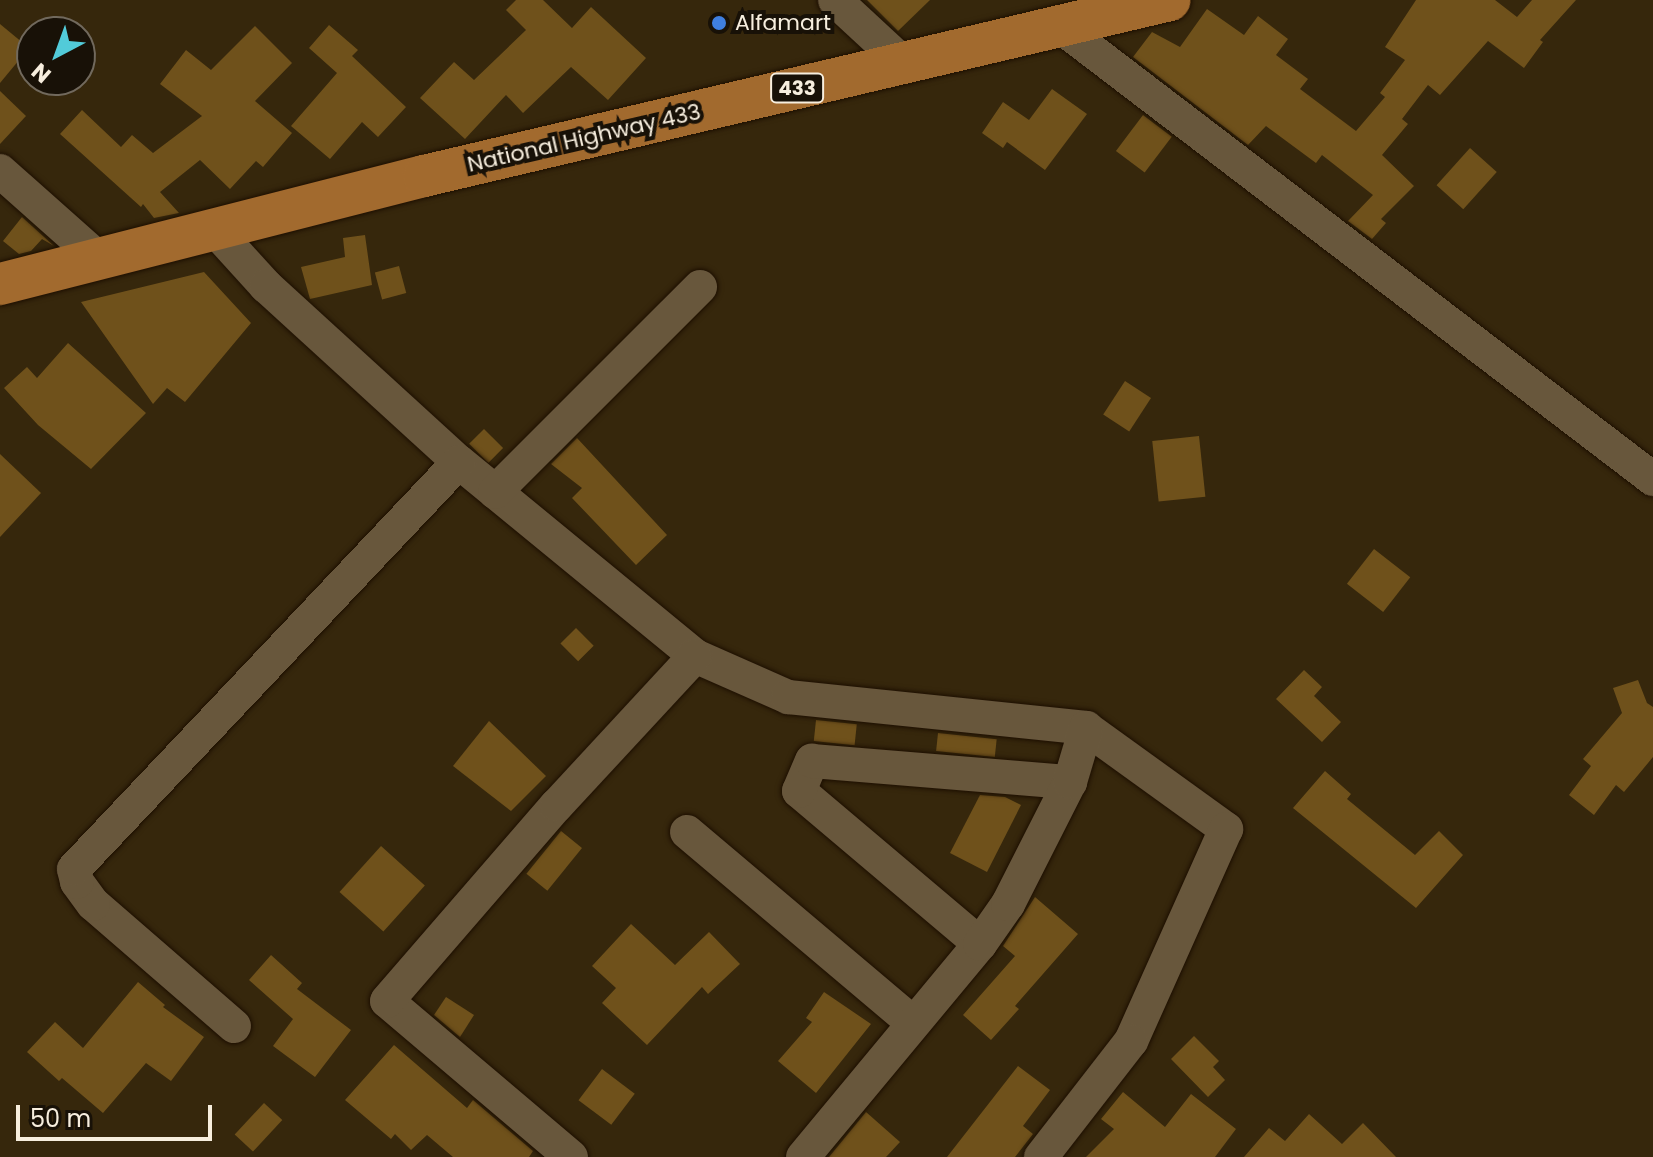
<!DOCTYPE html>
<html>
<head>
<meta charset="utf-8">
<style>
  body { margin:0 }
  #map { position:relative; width:1653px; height:1157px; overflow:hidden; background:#36270c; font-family:Poppins,sans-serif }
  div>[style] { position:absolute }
  .building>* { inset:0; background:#6f511b; transform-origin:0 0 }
  .roads { filter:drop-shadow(0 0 2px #1d0f00) drop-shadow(0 0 2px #1d0f00) }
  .minor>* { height:34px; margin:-17px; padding:0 17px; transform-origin:17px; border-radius:17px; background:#68573c }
  .major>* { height:42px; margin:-21px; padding:0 21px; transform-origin:21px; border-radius:21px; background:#a26a2e }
  .dots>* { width:22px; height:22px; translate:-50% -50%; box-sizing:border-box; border:4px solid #181107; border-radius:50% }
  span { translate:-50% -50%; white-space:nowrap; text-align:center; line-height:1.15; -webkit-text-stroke:8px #181107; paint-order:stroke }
  .shield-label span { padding:2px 6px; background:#181107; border:2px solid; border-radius:6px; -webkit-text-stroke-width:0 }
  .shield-label { font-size:20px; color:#f7eede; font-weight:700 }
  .poi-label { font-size:22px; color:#f7eede }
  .left { translate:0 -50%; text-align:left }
  .street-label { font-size:22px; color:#f7eede }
  .north { position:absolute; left:16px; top:16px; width:80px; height:80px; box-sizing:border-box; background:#181107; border:2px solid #71695d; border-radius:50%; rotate:221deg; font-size:22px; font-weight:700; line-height:32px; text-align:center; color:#f7eede }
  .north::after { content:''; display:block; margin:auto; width:28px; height:36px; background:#52cbd9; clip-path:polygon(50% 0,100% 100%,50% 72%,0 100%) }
  .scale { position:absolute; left:16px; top:1105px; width:196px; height:36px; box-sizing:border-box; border:4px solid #f7eede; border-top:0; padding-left:10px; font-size:24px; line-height:28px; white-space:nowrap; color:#f7eede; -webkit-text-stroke:6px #181107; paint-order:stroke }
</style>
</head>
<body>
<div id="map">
  <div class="building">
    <i style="clip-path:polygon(516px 0,543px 0,572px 28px,591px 7px,646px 58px,608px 100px,571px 67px,523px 113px,506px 95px,465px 139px,420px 98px,454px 62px,474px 80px,526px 30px,506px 10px)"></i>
    <i style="clip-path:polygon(867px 0,930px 0,898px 31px)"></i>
    <i style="clip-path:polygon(1416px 0,1495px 0,1517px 17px,1532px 0,1576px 0,1540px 40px,1543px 42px,1524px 68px,1488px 41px,1440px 95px,1428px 85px,1402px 119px,1408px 124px,1382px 155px,1414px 186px,1381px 219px,1386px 223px,1372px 239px,1348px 221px,1373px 195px,1322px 155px,1316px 163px,1266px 126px,1248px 145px,1133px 57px,1152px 32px,1180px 47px,1207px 9px,1244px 35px,1258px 16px,1288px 39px,1276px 55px,1308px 79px,1300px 89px,1356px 131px,1385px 97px,1380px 93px,1405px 60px,1385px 47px)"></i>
    <i style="clip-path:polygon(0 24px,29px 48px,0 83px)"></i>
    <i style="clip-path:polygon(329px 25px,358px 50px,352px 56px,406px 107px,378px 137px,362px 122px,330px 159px,291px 126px,337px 73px,309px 48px)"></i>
    <i style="clip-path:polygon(255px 26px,292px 63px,255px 101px,292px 133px,263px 167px,256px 161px,230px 189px,200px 160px,160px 192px,179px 213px,154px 218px,143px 204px,141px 207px,60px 134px,82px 110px,121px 147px,132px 135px,153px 153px,202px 116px,160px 84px,186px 50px,211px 70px)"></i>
    <i style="clip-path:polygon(1052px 89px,1087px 114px,1045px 170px,1007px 142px,1003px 148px,982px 133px,1003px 102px,1029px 120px)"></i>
    <i style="clip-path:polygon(0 91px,26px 116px,0 144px)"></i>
    <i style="left:1143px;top:115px;width:36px;height:45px;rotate:37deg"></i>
    <i style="left:1470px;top:148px;width:36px;height:50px;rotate:42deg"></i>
    <i style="clip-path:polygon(22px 217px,54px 246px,42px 239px,31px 251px,19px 254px,3px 241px)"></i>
    <i style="clip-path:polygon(365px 235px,372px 285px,310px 299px,301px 267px,345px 257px,343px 238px)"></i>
    <i style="left:399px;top:266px;width:28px;height:25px;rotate:75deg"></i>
    <i style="clip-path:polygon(204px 272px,251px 323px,185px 402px,167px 388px,153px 404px,81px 302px)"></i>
    <i style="clip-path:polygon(68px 343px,146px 413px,91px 469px,38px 425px,4px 388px,27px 367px,37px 378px)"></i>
    <i style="left:1125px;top:381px;width:31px;height:40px;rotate:33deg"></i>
    <i style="left:484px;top:429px;width:27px;height:21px;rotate:45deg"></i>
    <i style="left:1199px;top:436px;width:61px;height:47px;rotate:84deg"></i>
    <i style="clip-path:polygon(577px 438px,667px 535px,636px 565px,572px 498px,582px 488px,551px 464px)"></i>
    <i style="clip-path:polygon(0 454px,41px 493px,0 537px)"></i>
    <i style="left:1374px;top:549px;width:46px;height:44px;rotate:38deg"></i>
    <i style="left:576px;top:628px;width:25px;height:22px;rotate:45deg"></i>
    <i style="clip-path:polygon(1304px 670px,1322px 687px,1314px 696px,1341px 722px,1322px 742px,1276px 699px)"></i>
    <i style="clip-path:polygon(1638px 680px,1647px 703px,1653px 707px,1653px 757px,1624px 792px,1616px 785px,1594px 815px,1569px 795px,1591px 766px,1583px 759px,1622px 713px,1613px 688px)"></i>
    <i style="left:816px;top:720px;width:41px;height:21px;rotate:6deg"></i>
    <i style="clip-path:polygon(489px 721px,546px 776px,511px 811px,453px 766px)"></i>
    <i style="left:938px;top:733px;width:59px;height:18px;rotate:6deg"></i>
    <i style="clip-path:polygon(1325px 771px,1351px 794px,1347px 799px,1415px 855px,1439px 831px,1463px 855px,1416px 908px,1293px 808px)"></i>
    <i style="clip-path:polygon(980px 795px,1005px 797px,1021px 805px,987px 872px,950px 853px)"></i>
    <i style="left:561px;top:831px;width:27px;height:55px;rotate:39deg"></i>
    <i style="left:381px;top:846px;width:59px;height:62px;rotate:42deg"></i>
    <i style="clip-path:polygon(1035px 897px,1078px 934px,1015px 1006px,1019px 1009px,991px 1040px,963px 1015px,1015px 956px,1003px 946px)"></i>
    <i style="clip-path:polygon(631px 924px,675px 965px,709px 932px,740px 964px,708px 994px,702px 987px,647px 1045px,602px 1003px,616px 988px,592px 966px)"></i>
    <i style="clip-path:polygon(271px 955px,302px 983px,297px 989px,351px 1030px,315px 1077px,273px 1046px,293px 1019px,249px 980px)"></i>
    <i style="clip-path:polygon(138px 982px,165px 1005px,163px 1007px,204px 1037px,171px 1081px,146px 1063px,103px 1113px,62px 1078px,59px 1081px,27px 1052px,55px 1022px,83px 1048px)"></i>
    <i style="clip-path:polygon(824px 992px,871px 1024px,816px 1093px,778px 1061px,812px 1022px,806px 1018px)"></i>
    <i style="clip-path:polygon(446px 997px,474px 1015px,460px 1037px,434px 1015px)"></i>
    <i style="clip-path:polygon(1194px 1036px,1219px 1061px,1213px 1067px,1225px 1080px,1208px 1097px,1171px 1059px)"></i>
    <i style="clip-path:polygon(394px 1045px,467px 1108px,473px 1100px,533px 1151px,529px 1157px,453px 1157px,427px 1135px,411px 1150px,395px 1134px,391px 1139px,345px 1100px)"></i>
    <i style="clip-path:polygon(1018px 1066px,1050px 1090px,1023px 1126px,1033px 1134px,1015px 1157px,947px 1157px)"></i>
    <i style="left:602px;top:1069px;width:41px;height:39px;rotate:37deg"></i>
    <i style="clip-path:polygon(1123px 1092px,1165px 1127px,1191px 1094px,1236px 1129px,1215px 1157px,1086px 1157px,1114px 1129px,1101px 1119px)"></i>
    <i style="left:264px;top:1103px;width:25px;height:43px;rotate:43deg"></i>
    <i style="clip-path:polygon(866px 1112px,900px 1142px,886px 1157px,829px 1157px)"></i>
    <i style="clip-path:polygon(1309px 1114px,1342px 1144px,1363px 1123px,1396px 1157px,1244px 1157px,1269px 1128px,1285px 1141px)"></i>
  </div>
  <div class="roads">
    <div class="minor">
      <i style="left:835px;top:0;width:93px;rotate:42.8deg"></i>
      <i style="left:1061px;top:27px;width:745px;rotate:37.36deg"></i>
      <i style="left:0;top:171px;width:132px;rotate:41.6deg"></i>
      <i style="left:215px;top:230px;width:76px;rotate:47.7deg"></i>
      <i style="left:266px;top:286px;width:261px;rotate:42.4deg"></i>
      <i style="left:459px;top:462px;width:306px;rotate:39.4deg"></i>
      <i style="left:695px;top:656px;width:102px;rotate:23.8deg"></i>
      <i style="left:788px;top:697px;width:300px;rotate:5.9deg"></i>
      <i style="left:1086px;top:728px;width:173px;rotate:35.8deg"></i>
      <i style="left:1226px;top:829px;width:232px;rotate:114.1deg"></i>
      <i style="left:1131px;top:1041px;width:147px;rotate:127.8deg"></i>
      <i style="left:495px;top:492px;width:290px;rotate:-45deg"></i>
      <i style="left:687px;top:832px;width:296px;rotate:40.2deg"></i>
      <i style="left:980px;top:944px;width:237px;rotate:-139.8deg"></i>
      <i style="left:799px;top:791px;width:33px;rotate:-67deg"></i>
      <i style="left:812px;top:761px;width:259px;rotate:4.7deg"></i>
      <i style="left:234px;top:1026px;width:186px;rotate:-139.1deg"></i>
      <i style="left:93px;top:904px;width:27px;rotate:-126deg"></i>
      <i style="left:77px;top:882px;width:13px;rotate:-103deg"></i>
      <i style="left:74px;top:869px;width:560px;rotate:-46.59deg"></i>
      <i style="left:571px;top:1157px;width:241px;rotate:-139.7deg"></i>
      <i style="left:387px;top:1001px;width:259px;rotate:-49.1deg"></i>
      <i style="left:557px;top:805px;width:203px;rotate:-47.2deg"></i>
      <i style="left:803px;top:1157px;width:277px;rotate:-50.3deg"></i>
      <i style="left:980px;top:944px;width:49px;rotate:-55deg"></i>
      <i style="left:1008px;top:904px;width:137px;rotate:-63.1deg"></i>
      <i style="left:1070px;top:782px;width:56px;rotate:-73.5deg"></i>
    </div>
    <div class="major">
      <i style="left:0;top:284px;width:438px;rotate:-14.3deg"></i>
      <i style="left:424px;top:176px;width:766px;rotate:-13.27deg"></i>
    </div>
  </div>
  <div class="dots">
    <i style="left:719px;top:23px;background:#3f7fe0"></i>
  </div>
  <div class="shield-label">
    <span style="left:797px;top:88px">433</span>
  </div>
  <div class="poi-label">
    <span class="left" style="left:735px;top:23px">Alfamart</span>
  </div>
  <div class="street-label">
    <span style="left:584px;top:138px;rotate:-13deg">National Highway 433</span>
  </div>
  <div class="north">N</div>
  <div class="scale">50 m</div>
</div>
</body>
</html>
